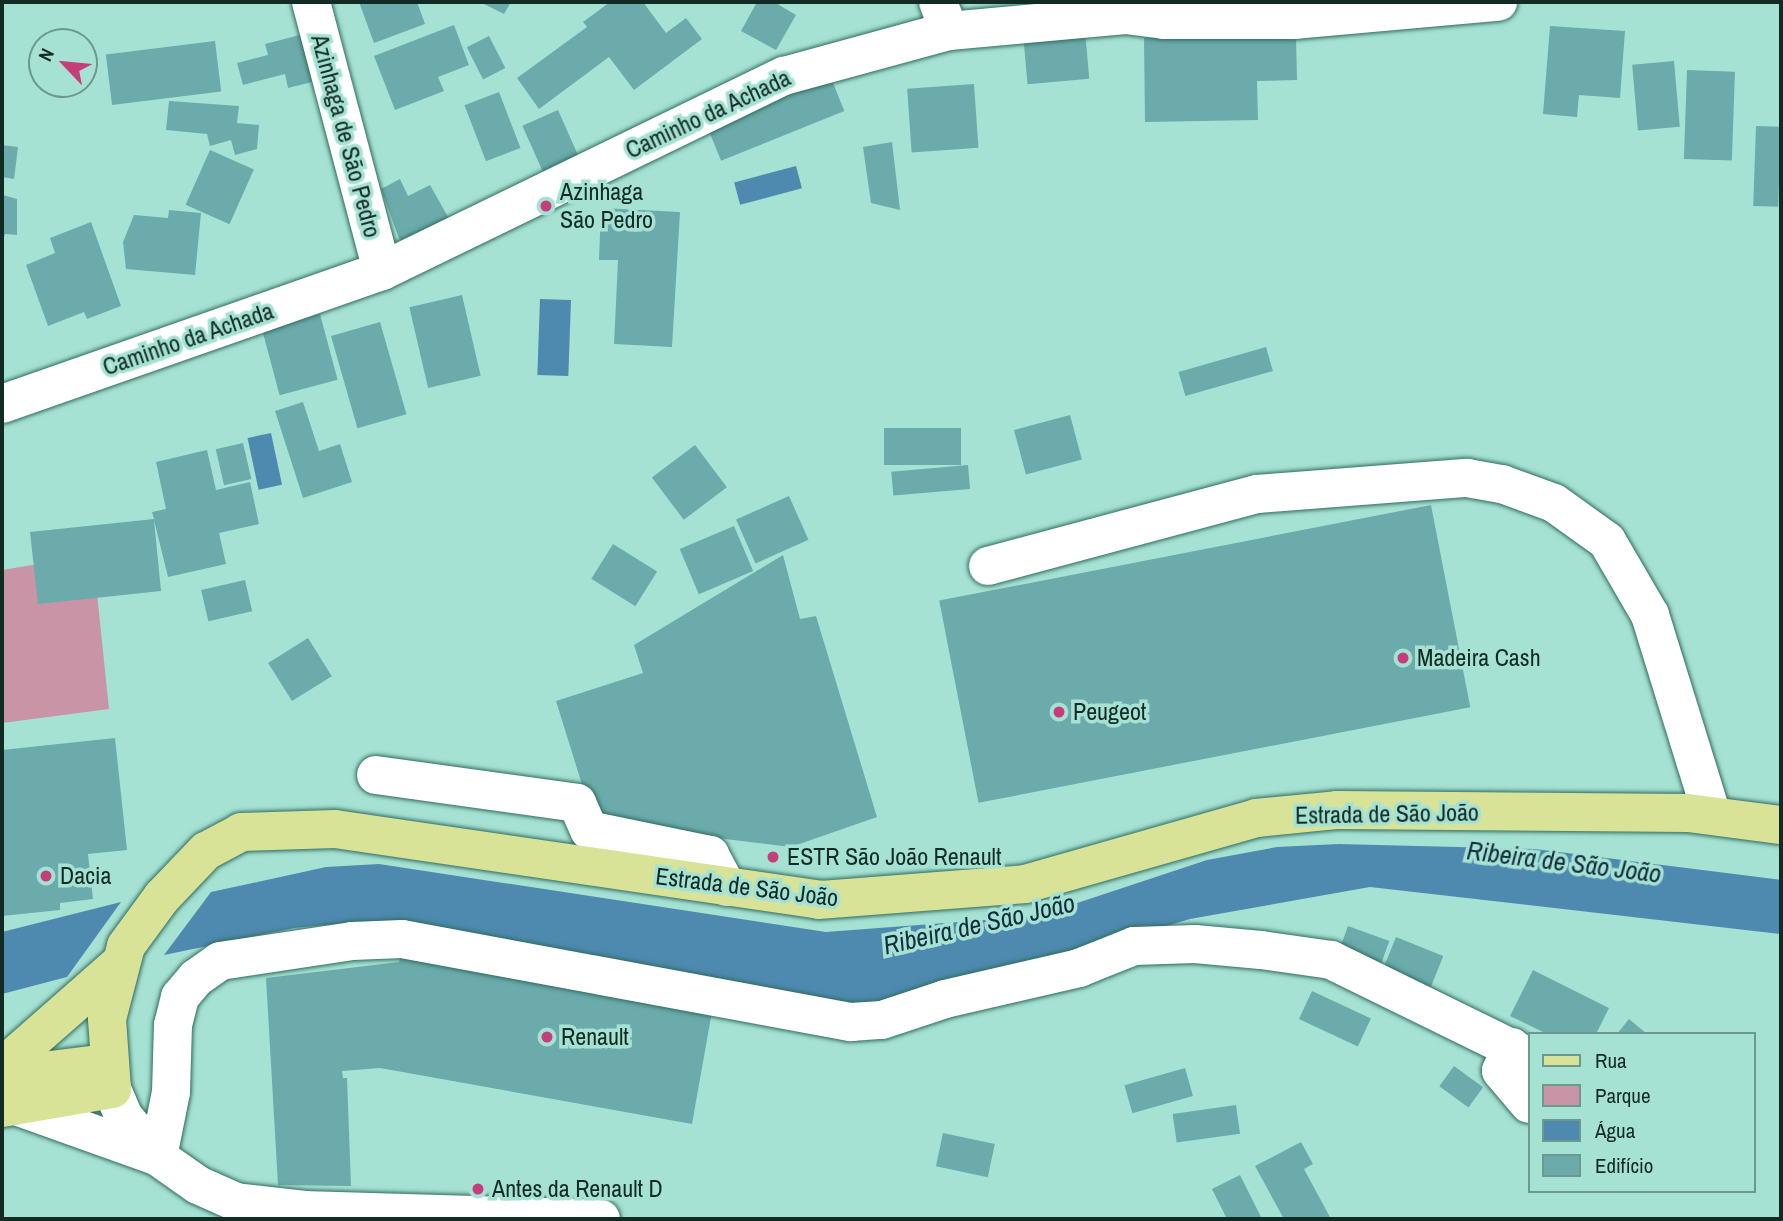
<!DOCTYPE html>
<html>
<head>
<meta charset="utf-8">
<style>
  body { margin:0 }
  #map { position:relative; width:1783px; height:1221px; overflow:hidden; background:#a6e2d3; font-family:"Archivo Narrow",sans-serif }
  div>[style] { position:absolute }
  .green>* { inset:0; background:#c894a6 }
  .water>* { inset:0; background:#4e8aaf; transform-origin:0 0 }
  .building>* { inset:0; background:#6cabac; transform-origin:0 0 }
  .roads { filter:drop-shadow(0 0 2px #316c5f) drop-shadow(0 0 2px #316c5f) }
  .minor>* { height:38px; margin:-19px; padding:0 19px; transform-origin:19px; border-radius:19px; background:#fff }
  .major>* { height:38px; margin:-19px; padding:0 19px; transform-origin:19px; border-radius:19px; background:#d9e398 }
  .dots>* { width:19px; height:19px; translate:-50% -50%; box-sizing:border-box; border:4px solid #a6e2d3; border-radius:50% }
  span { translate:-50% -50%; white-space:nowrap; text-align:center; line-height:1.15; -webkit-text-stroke:7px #a6e2d3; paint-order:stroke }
  .street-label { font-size:24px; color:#132b25 }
  .poi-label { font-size:24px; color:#132b25 }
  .left { translate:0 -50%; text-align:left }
  .water-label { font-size:26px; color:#112d3e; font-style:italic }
  .frame { position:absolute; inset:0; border:4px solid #132b25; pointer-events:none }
  .legend { position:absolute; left:1528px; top:1032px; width:228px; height:161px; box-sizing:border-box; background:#a6e2d3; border:2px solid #6b998d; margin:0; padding:9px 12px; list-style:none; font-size:21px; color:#132b25 }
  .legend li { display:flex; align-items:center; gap:14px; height:35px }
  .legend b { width:35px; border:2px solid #6b998d }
  .north { position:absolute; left:28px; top:28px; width:70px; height:70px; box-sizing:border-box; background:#a6e2d3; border:2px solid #6b998d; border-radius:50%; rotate:296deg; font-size:19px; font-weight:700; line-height:28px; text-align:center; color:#132b25 }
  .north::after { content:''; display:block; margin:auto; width:24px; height:32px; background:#c53d7a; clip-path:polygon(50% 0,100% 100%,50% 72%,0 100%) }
</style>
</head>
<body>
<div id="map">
  <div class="green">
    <i style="clip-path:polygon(93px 555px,109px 709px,2px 723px,2px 570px)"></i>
  </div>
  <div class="water">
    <i style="left:796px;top:166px;width:23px;height:64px;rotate:75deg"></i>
    <i style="left:540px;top:299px;width:31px;height:76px;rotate:2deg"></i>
    <i style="left:271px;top:433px;width:53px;height:24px;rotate:78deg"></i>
    <i style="clip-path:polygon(1339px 844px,1535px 849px,1781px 880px,1781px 934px,1370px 887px,1190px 919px,892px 1006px,851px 1007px,416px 923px,357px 922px,294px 928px,164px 955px,211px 892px,326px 867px,379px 864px,826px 932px,1038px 916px,1207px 860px,1277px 847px)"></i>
    <i style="clip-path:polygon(121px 902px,67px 977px,2px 994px,2px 932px)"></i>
  </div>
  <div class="building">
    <i style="clip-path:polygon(359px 2px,417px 2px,425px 24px,374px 43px)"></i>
    <i style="clip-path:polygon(480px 2px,511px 2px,504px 14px)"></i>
    <i style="clip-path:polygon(610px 2px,643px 2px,666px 33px,686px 18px,702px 39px,634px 90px,609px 57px,539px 109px,517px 78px,587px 27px,583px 22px)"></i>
    <i style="clip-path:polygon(757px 2px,774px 2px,796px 15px,776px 50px,741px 31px)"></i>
    <i style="clip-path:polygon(454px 25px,469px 65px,438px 77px,444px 91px,395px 110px,374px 56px)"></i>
    <i style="clip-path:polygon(1550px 26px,1625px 31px,1620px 98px,1579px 95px,1577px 117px,1543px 114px)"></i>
    <i style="left:1085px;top:30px;width:49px;height:62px;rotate:85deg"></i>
    <i style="clip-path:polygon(315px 31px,328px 78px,288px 88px,285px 74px,243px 85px,237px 63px,268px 55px,265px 44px)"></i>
    <i style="left:489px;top:36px;width:36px;height:25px;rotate:63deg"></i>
    <i style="clip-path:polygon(1296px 36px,1297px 80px,1257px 81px,1258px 120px,1145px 122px,1144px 38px)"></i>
    <i style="left:215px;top:41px;width:51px;height:110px;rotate:83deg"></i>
    <i style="left:1674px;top:61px;width:66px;height:42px;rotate:85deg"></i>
    <i style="left:1687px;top:70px;width:48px;height:89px;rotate:2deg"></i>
    <i style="left:829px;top:73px;width:41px;height:133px;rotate:68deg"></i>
    <i style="left:974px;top:84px;width:64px;height:67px;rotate:86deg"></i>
    <i style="left:499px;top:92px;width:60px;height:37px;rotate:69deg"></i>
    <i style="clip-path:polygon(169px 101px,239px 106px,237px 123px,259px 125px,257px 149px,235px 155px,231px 140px,210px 146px,207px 134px,166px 130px)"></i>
    <i style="left:558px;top:110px;width:56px;height:39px;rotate:66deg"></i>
    <i style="left:1756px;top:126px;width:25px;height:80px;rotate:2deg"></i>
    <i style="clip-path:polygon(892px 142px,900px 210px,871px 203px,863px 147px)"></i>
    <i style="clip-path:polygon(2px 145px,18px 147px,14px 179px,2px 177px)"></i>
    <i style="left:210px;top:150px;width:48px;height:60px;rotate:24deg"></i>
    <i style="clip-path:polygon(400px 179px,408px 196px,430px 185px,452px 224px,403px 249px,381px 189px)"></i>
    <i style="clip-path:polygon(3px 195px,17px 199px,17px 235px,5px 234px,2px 244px)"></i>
    <i style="clip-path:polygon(601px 208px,680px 212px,672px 347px,614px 344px,618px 260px,599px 260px)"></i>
    <i style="clip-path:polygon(169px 210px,201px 213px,195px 275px,126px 269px,123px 242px,134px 215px,168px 218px)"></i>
    <i style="clip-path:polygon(91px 222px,121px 306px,87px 319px,84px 312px,48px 326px,26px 265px,55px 253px,50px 238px)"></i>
    <i style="left:462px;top:295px;width:83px;height:54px;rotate:77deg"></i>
    <i style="left:320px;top:314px;width:68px;height:60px;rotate:75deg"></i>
    <i style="left:380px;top:322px;width:96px;height:51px;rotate:74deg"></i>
    <i style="left:1266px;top:347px;width:25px;height:91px;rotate:74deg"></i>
    <i style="clip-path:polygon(303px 402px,319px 451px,340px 444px,352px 482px,303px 498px,275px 411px)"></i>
    <i style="left:1070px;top:415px;width:46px;height:58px;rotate:75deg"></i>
    <i style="left:961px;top:428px;width:37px;height:77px;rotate:90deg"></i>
    <i style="left:243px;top:443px;width:37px;height:28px;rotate:77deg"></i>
    <i style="left:695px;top:445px;width:53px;height:54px;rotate:53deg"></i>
    <i style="clip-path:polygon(207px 450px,216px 490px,250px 482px,259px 524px,219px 533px,226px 564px,168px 577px,154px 520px,161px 591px,38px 604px,30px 532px,154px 519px,152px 512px,166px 509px,156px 462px)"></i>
    <i style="left:968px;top:465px;width:24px;height:77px;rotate:85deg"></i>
    <i style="left:789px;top:496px;width:48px;height:58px;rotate:66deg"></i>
    <i style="left:1431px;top:505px;width:206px;height:501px;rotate:79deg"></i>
    <i style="left:734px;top:526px;width:49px;height:59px;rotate:67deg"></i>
    <i style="left:613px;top:544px;width:52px;height:41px;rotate:32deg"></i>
    <i style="clip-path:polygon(783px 555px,800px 619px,816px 616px,877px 817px,791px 847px,594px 823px,556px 701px,643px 673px,634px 645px)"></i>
    <i style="left:245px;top:580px;width:32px;height:45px;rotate:77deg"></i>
    <i style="left:308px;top:638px;width:45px;height:47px;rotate:58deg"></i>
    <i style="clip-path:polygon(115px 738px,127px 850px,88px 854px,93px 899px,60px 903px,60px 910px,2px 916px,2px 750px)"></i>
    <i style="left:1348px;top:926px;width:44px;height:30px;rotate:20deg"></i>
    <i style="left:1396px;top:937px;width:51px;height:37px;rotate:22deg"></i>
    <i style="clip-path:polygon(402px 950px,713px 1006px,692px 1124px,380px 1068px,342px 1071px,343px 1078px,347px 1078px,351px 1186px,278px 1185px,266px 978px,399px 962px)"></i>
    <i style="clip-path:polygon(1533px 970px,1609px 1008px,1596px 1034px,1547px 1034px,1510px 1016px)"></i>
    <i style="left:1312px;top:991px;width:65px;height:31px;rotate:25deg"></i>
    <i style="clip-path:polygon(1629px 1019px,1647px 1034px,1617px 1034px)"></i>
    <i style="left:1454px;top:1066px;width:36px;height:25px;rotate:36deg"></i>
    <i style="left:1185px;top:1068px;width:29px;height:63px;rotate:74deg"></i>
    <i style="left:1236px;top:1105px;width:29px;height:64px;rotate:82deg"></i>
    <i style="left:943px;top:1133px;width:53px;height:34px;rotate:12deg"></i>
    <i style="clip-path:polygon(1301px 1142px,1313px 1164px,1304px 1169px,1331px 1219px,1284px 1219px,1255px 1166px)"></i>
    <i style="clip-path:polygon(1240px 1175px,1262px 1219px,1227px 1219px,1212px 1189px)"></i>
  </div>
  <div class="roads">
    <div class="minor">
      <i style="left:311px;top:2px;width:278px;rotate:75.2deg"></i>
      <i style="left:938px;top:2px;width:31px;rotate:69deg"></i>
      <i style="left:2px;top:404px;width:403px;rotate:-19.3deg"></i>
      <i style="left:382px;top:271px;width:447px;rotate:-25.9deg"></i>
      <i style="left:784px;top:76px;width:171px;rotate:-15.3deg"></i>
      <i style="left:949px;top:31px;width:177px;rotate:-5.2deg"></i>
      <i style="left:1125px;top:15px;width:38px;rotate:7deg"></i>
      <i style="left:1163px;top:20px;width:132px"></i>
      <i style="left:1295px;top:20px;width:204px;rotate:-5.1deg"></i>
      <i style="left:988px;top:566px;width:278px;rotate:-15deg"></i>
      <i style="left:1257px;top:494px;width:211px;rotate:-4.4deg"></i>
      <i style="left:1467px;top:478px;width:36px;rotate:10deg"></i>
      <i style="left:1502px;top:484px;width:55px;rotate:20.1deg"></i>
      <i style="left:1554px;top:503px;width:65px;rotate:35.6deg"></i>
      <i style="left:1607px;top:541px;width:86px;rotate:59.8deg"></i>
      <i style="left:1650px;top:615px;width:209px;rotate:72.8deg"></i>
      <i style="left:376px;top:775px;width:203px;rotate:7.9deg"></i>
      <i style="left:577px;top:803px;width:30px;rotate:66deg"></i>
      <i style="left:589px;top:830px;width:124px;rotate:11.7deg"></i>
      <i style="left:710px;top:855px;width:36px;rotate:62deg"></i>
      <i style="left:1512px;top:1047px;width:26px;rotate:115deg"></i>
      <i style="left:1501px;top:1071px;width:43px;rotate:49.7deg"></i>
      <i style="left:112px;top:1089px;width:30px;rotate:67deg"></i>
      <i style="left:124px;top:1117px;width:52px;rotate:49.6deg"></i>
      <i style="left:158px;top:1157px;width:49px;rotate:35deg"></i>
      <i style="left:198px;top:1185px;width:42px;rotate:24.1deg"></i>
      <i style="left:236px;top:1202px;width:69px;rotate:6.6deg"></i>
      <i style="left:305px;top:1210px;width:296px;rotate:1.7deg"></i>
      <i style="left:19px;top:1107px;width:142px;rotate:19.7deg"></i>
      <i style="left:158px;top:1157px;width:66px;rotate:-78.7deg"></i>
      <i style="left:171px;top:1092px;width:67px;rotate:-88.3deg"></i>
      <i style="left:173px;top:1025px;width:29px;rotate:-76deg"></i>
      <i style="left:180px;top:997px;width:25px;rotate:-50deg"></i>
      <i style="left:196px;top:978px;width:29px;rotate:-35deg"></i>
      <i style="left:220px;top:961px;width:134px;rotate:-8.6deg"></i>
      <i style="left:352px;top:941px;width:50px;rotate:-2.3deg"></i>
      <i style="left:402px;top:939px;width:457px;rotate:10.5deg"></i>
      <i style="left:851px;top:1022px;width:31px;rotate:-4deg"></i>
      <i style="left:882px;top:1020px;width:66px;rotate:-18.4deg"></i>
      <i style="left:945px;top:999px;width:138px;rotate:-13deg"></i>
      <i style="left:1079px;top:968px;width:59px;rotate:-21.8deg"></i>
      <i style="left:1134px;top:946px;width:61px;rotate:-1.9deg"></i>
      <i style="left:1195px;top:944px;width:66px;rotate:5.2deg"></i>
      <i style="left:1261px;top:950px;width:71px;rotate:8.1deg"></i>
      <i style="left:1331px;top:960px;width:220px;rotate:26.1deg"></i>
    </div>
    <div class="major">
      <i style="left:2px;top:1067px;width:154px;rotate:-41.3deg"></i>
      <i style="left:2px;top:1076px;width:107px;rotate:-7deg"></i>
      <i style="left:2px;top:1108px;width:112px;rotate:-9.8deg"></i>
      <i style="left:112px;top:1089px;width:70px;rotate:-94.1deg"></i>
      <i style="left:107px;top:1019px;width:75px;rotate:-75.4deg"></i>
      <i style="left:126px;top:946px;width:61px;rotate:-53.7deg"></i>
      <i style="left:162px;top:897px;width:64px;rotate:-46.3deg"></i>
      <i style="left:206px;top:851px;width:40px;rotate:-28deg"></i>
      <i style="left:241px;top:832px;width:94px;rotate:-1.8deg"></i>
      <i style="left:335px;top:829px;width:489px;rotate:8.3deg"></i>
      <i style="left:819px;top:900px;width:207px;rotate:-4.4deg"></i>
      <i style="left:1025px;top:884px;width:240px;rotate:-15.9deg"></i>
      <i style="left:1256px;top:818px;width:81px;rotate:-5.6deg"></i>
      <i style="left:1337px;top:810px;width:351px;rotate:0.5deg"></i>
      <i style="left:1688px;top:813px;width:94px;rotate:7.4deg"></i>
    </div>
  </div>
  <div class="dots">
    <i style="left:546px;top:206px;background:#c53d7a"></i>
    <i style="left:1403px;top:658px;background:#c53d7a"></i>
    <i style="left:1059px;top:712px;background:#c53d7a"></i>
    <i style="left:773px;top:857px;background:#c53d7a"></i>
    <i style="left:46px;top:876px;background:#c53d7a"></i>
    <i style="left:547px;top:1037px;background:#c53d7a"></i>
    <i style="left:478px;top:1189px;background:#c53d7a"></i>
  </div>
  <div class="street-label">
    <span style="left:708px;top:114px;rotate:-25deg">Caminho da Achada</span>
    <span style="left:346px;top:136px;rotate:75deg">Azinhaga de São Pedro</span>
    <span style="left:188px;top:339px;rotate:-19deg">Caminho da Achada</span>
    <span style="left:1387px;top:814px;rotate:-1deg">Estrada de São João</span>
    <span style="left:747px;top:887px;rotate:7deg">Estrada de São João</span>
  </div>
  <div class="poi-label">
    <span class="left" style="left:560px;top:206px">Azinhaga<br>São Pedro</span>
    <span class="left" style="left:1417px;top:658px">Madeira Cash</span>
    <span class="left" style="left:1073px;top:712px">Peugeot</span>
    <span class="left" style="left:787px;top:857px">ESTR São João Renault</span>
    <span class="left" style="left:60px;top:876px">Dacia</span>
    <span class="left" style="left:561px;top:1037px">Renault</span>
    <span class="left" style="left:492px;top:1189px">Antes da Renault D</span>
  </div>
  <div class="water-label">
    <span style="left:1564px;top:862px;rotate:7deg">Ribeira de São João</span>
    <span style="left:979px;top:924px;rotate:-13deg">Ribeira de São João</span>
  </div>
  <div class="frame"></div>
  <ul class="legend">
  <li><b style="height:9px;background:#d9e398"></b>Rua</li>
  <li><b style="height:19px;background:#c894a6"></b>Parque</li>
  <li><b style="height:19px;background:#4e8aaf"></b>Água</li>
  <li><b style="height:19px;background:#6cabac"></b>Edifício</li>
  </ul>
  <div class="north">N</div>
</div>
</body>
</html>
